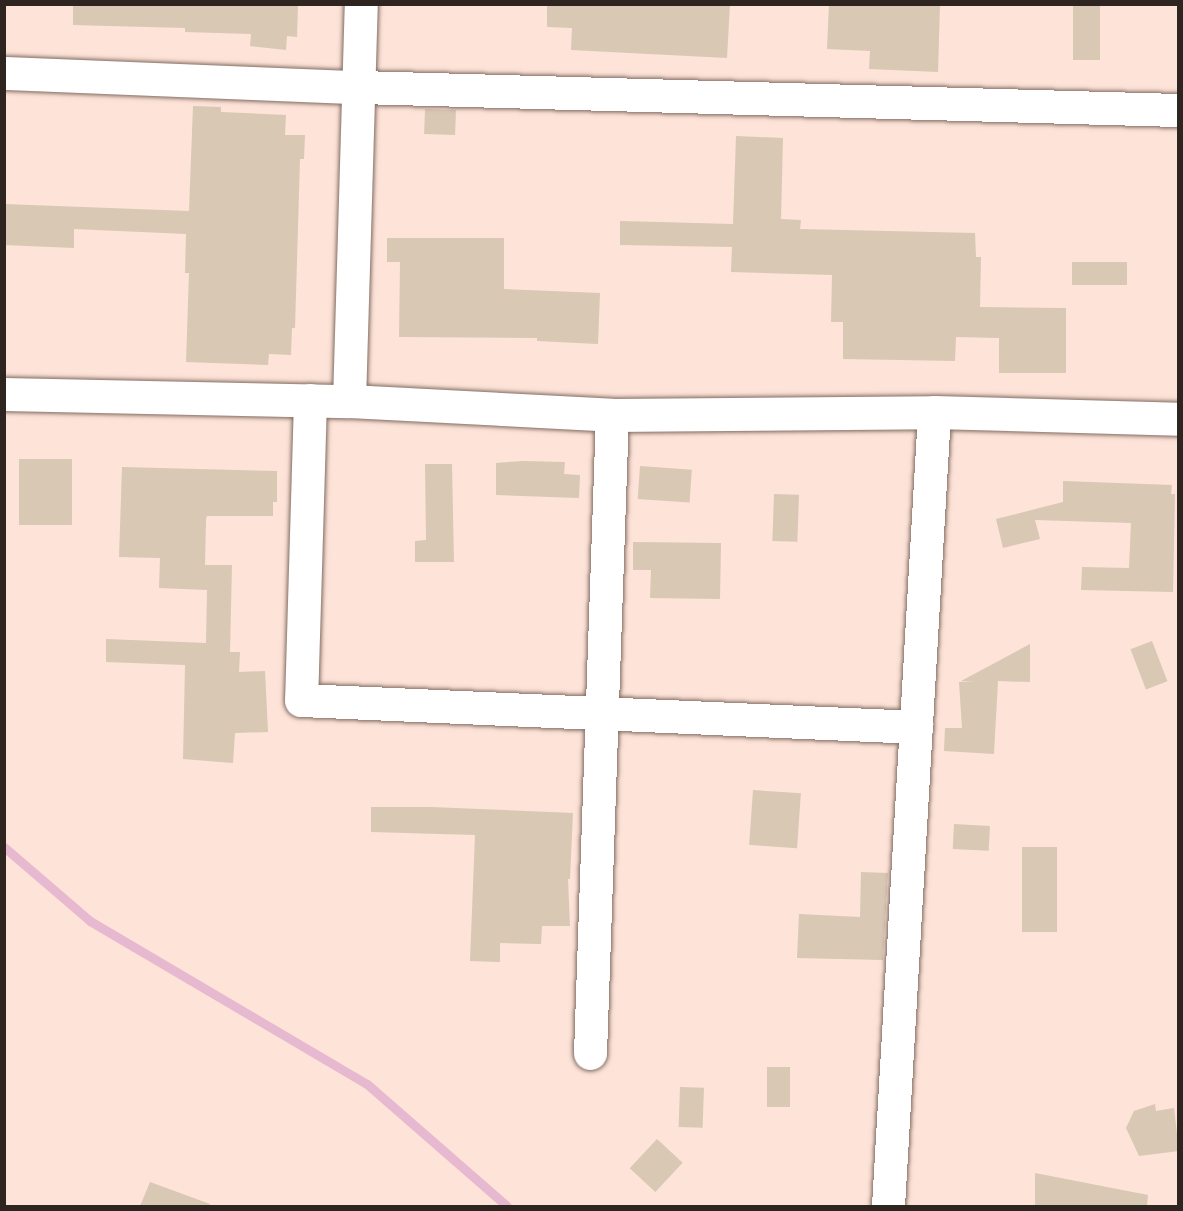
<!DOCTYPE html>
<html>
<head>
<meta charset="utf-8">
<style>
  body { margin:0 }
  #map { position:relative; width:1183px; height:1211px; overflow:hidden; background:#fde3d8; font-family:"Fira Sans",sans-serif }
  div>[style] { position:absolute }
  .stream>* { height:9px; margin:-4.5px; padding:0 4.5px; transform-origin:4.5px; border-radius:4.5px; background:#e6b9d0 }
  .building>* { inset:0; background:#d8c8b4; transform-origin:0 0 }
  .roads { filter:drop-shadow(0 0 2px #826c62) drop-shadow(0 0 2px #826c62) }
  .minor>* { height:33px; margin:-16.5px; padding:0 16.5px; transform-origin:16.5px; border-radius:16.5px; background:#fff }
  span { translate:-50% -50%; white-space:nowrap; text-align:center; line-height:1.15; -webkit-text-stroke:5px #fde3d8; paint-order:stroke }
  .frame { position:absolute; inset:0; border:6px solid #2e2420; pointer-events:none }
</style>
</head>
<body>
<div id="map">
  <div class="stream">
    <i style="left:4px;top:847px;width:113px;rotate:40.7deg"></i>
    <i style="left:90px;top:921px;width:321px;rotate:30.5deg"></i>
    <i style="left:367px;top:1084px;width:186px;rotate:41.1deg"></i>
  </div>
  <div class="building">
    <i style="clip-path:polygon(73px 4px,298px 4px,297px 37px,287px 36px,286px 50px,250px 46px,251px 34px,185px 32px,185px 28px,73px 25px)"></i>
    <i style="clip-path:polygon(547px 4px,730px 4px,727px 58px,571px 50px,572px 28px,547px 27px)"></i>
    <i style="clip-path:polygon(829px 4px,940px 4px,938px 72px,869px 69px,870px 51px,827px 49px)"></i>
    <i style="left:1073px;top:4px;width:27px;height:56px"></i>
    <i style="clip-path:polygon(193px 106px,221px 107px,221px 112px,286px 115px,285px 135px,305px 135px,304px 159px,300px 159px,295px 328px,292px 328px,291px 355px,269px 354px,268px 365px,186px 362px,189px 273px,185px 273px,186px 234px,74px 229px,74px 248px,4px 245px,4px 204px,189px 211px)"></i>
    <i style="left:425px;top:109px;width:31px;height:25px;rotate:2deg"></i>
    <i style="clip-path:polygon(736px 136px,783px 138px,781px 219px,801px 220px,800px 229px,975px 233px,976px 257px,981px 257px,980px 307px,1066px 308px,1066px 373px,999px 373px,999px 338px,956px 337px,955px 361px,843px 359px,843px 322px,831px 322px,832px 275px,731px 272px,732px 247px,620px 245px,620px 221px,733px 224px)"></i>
    <i style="clip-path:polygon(387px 238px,504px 238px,504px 289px,600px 293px,598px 344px,537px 341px,537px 338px,399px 337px,400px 262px,387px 262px)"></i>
    <i style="left:1072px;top:262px;width:55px;height:23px"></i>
    <i style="left:19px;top:459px;width:53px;height:66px"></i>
    <i style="clip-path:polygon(523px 461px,565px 462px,564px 474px,580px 475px,579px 498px,496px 495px,496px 463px)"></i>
    <i style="clip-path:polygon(425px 464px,452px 464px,454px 562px,415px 562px,415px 541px,426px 540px)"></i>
    <i style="left:640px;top:466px;width:52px;height:33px;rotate:4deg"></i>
    <i style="clip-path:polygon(122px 467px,277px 471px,277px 502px,273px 502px,273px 516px,207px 516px,206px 519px,205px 565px,232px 565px,230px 652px,240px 652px,239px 672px,265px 671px,268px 732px,235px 733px,233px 763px,183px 759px,185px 665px,106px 662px,106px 639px,206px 643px,207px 590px,159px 588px,160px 558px,119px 557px)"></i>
    <i style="clip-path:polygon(1063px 481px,1172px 485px,1171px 494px,1175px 494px,1173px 592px,1081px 590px,1082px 567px,1129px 568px,1131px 523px,1035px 520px,1040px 539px,1003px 548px,996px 519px,1063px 502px)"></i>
    <i style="left:774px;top:494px;width:25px;height:47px;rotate:2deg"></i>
    <i style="clip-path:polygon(633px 542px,721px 543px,720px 599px,650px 598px,651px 570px,633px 570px)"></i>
    <i style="left:1152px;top:641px;width:43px;height:23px;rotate:69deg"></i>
    <i style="clip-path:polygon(1030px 644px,1030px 682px,998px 681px,994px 754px,944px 751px,945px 728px,962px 728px,959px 682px,975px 681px,961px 681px)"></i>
    <i style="left:753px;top:790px;width:48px;height:55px;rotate:4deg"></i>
    <i style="clip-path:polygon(371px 807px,431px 807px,573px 813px,570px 879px,568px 879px,570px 926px,542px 926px,541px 944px,500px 943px,500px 962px,470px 961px,475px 835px,371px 832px)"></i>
    <i style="left:954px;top:824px;width:36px;height:25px;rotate:3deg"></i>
    <i style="left:1022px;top:847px;width:35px;height:85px"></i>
    <i style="clip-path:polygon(861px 872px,888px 873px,883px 960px,797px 958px,799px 914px,860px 917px)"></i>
    <i style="left:767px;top:1067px;width:23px;height:40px"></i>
    <i style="left:680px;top:1087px;width:24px;height:40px;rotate:2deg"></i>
    <i style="clip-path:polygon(1155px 1104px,1156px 1111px,1174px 1108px,1179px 1151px,1139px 1156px,1126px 1128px,1134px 1111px)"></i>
    <i style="left:657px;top:1139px;width:35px;height:40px;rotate:43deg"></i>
    <i style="clip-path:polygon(1035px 1173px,1148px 1195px,1147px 1206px,1035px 1206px)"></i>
    <i style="clip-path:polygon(150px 1182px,210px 1204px,209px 1206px,140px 1206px)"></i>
  </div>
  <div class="roads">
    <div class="minor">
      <i style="left:4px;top:73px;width:355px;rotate:2.3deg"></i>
      <i style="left:359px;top:87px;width:819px;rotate:1.61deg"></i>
      <i style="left:4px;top:394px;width:345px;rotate:1.2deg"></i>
      <i style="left:349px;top:401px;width:263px;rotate:3deg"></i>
      <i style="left:612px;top:415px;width:322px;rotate:-0.5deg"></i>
      <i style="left:934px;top:412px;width:244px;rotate:1.6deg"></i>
      <i style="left:310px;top:400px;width:300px;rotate:91.7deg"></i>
      <i style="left:301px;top:700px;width:616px;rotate:2.51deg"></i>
      <i style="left:349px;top:401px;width:397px;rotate:-88.3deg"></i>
      <i style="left:590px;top:1053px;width:638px;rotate:-88.03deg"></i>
      <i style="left:888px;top:1206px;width:795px;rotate:-86.68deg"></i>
    </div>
  </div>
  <div class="frame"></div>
</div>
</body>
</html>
